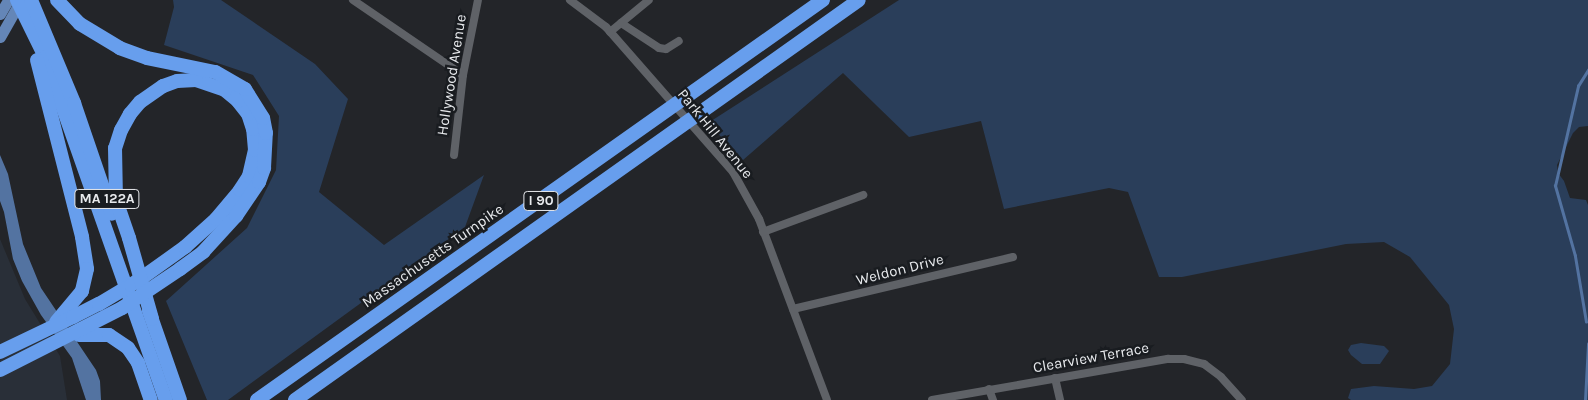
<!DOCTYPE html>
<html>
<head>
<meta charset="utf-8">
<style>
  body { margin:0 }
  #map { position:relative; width:1588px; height:400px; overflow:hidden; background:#232529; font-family:Karla,sans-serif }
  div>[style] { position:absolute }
  .built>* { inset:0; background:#292f38 }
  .green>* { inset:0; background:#2a3e5a }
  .water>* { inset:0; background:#5373a1 }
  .stream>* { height:2.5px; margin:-1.25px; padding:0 1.25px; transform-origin:1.25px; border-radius:1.25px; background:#5373a1 }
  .street>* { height:8px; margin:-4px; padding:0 4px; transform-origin:4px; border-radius:4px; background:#5f6267 }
  .primary>* { height:11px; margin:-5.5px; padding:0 5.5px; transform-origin:5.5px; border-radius:5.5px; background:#6486b7 }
  .highway>* { height:14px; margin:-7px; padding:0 7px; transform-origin:7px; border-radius:7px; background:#679eed }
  span { translate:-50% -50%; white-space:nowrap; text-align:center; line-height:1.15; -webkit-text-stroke:5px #191c20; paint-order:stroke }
  .shield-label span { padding:1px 4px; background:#191c20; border:1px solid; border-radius:4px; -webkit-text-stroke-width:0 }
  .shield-label { font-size:14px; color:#e7e9ec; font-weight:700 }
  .street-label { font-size:15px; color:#e7e9ec }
</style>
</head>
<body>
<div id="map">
  <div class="built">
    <i style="clip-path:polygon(0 239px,25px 299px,60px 356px,67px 400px,0 400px)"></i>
  </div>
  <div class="green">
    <i style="clip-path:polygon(173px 0,221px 0,315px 64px,348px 99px,319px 192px,384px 245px,484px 175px,465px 227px,228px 400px,207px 400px,166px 301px,247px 228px,276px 170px,279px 116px,253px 75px,164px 45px,174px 7px)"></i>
    <i style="clip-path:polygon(899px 0,1588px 0,1588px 126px,1579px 127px,1573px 133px,1557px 165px,1558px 173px,1564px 181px,1570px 198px,1586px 200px,1588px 205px,1588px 400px,1351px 400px,1348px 398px,1351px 389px,1374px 386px,1414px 389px,1432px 386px,1450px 364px,1454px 329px,1449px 305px,1410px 257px,1384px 242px,1346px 244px,1182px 277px,1159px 277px,1128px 192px,1109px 188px,1004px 209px,981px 121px,909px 137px,843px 73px,743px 160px,708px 123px)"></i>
    <i style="clip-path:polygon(1361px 343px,1384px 346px,1389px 351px,1380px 364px,1362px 364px,1351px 355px,1348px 350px,1351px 345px)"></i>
  </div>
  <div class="water">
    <i style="clip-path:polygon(0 155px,8px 174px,23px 244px,41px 288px,96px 370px,100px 381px,101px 400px,86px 400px,72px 358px,41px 315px,22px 281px,13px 259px,4px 212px,0 201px)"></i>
  </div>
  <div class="stream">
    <i style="left:1586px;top:322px;width:67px;rotate:-99.5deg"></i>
    <i style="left:1575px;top:256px;width:73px;rotate:-105.9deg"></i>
    <i style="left:1555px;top:186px;width:103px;rotate:-77deg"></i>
    <i style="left:1578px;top:86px;width:19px;rotate:-58deg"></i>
    <i style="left:1585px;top:400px;width:56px;rotate:-86.9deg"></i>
  </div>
  <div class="street">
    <i style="left:353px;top:0;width:133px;rotate:34.3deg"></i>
    <i style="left:570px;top:0;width:45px;rotate:36.9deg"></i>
    <i style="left:606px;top:27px;width:193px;rotate:48.8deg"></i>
    <i style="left:733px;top:172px;width:54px;rotate:61deg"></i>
    <i style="left:759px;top:219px;width:193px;rotate:69.4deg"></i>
    <i style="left:621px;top:23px;width:45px;rotate:33.3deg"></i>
    <i style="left:659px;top:48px;width:7px;rotate:8deg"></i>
    <i style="left:666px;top:49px;width:15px;rotate:-32deg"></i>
    <i style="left:610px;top:32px;width:50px;rotate:-39.4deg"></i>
    <i style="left:454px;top:155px;width:81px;rotate:-83.6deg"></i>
    <i style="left:463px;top:75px;width:76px;rotate:-78.7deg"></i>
    <i style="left:763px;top:232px;width:107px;rotate:-20.3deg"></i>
    <i style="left:793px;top:309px;width:226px;rotate:-13.3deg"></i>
    <i style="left:1055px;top:378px;width:23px;rotate:77deg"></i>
    <i style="left:989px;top:389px;width:12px;rotate:70deg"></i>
    <i style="left:932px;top:400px;width:240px;rotate:-9.9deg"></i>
    <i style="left:1168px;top:359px;width:16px"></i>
    <i style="left:1184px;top:359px;width:21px;rotate:14deg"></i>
    <i style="left:1204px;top:364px;width:21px;rotate:37deg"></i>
    <i style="left:1221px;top:377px;width:31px;rotate:48deg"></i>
  </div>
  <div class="primary">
    <i style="left:0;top:14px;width:16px;rotate:-60deg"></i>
    <i style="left:0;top:37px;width:43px;rotate:-60.4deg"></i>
  </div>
  <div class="highway">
    <i style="left:17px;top:0;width:64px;rotate:63.8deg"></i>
    <i style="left:45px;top:57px;width:364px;rotate:70.6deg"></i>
    <i style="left:31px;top:0;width:112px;rotate:67.3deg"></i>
    <i style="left:74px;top:103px;width:117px;rotate:71.1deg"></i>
    <i style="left:37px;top:60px;width:183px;rotate:75.7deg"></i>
    <i style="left:82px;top:237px;width:32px;rotate:81deg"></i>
    <i style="left:87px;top:269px;width:23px;rotate:103deg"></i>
    <i style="left:82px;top:291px;width:40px;rotate:130deg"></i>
    <i style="left:149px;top:311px;width:94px;rotate:70.8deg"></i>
    <i style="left:79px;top:335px;width:30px"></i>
    <i style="left:109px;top:335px;width:23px;rotate:34deg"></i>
    <i style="left:128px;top:348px;width:18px;rotate:56deg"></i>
    <i style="left:138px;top:363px;width:39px;rotate:71deg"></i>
    <i style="left:0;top:352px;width:81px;rotate:-25.6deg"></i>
    <i style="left:73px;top:317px;width:29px;rotate:-27deg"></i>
    <i style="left:99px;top:304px;width:37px;rotate:-31deg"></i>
    <i style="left:131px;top:285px;width:14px;rotate:-34deg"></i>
    <i style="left:143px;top:277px;width:52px;rotate:-35.5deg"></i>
    <i style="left:185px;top:247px;width:42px;rotate:-42.1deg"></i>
    <i style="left:216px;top:219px;width:38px;rotate:-50deg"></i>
    <i style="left:240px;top:190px;width:17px;rotate:-57deg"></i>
    <i style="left:249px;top:176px;width:27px;rotate:-77deg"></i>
    <i style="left:255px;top:150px;width:21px;rotate:-95deg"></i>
    <i style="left:253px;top:129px;width:16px;rotate:-108deg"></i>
    <i style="left:248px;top:114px;width:16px;rotate:-128deg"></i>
    <i style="left:238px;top:101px;width:17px;rotate:-140deg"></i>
    <i style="left:225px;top:90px;width:31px;rotate:-161deg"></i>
    <i style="left:196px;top:80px;width:19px;rotate:177deg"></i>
    <i style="left:177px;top:81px;width:15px;rotate:160deg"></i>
    <i style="left:163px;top:86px;width:28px;rotate:145deg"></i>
    <i style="left:140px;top:102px;width:16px;rotate:130deg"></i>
    <i style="left:130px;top:114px;width:18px;rotate:119deg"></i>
    <i style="left:121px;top:130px;width:19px;rotate:108deg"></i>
    <i style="left:115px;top:148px;width:52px;rotate:88.9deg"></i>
    <i style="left:116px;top:200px;width:40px;rotate:71.1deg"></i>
    <i style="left:129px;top:238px;width:84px;rotate:74.1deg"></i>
    <i style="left:0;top:370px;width:137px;rotate:-26.9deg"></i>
    <i style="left:122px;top:308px;width:70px;rotate:-33.9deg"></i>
    <i style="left:180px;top:269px;width:29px;rotate:-36deg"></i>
    <i style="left:203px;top:252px;width:49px;rotate:-47.5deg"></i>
    <i style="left:236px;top:216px;width:41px;rotate:-55.9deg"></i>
    <i style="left:259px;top:182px;width:15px;rotate:-70deg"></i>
    <i style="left:264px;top:168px;width:35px;rotate:-87deg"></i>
    <i style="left:266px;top:133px;width:15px;rotate:-101deg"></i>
    <i style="left:263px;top:118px;width:34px;rotate:-122deg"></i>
    <i style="left:245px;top:89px;width:34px;rotate:-150deg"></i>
    <i style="left:215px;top:72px;width:69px;rotate:-168.4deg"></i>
    <i style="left:147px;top:58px;width:29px;rotate:-160deg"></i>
    <i style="left:120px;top:48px;width:47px;rotate:-149deg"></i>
    <i style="left:80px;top:24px;width:33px;rotate:-134deg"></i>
    <i style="left:257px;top:400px;width:693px;rotate:-35.25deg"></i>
    <i style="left:295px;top:400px;width:691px;rotate:-35.35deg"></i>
  </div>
  <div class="shield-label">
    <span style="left:107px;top:199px">MA 122A</span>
    <span style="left:541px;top:201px">I 90</span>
  </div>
  <div class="street-label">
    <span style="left:452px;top:75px;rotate:-81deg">Hollywood Avenue</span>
    <span style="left:715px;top:134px;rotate:51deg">Park Hill Avenue</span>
    <span style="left:433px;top:256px;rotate:-35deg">Massachusetts Turnpike</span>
    <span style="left:900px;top:270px;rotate:-14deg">Weldon Drive</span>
    <span style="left:1091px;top:358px;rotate:-10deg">Clearview Terrace</span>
  </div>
</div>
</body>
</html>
